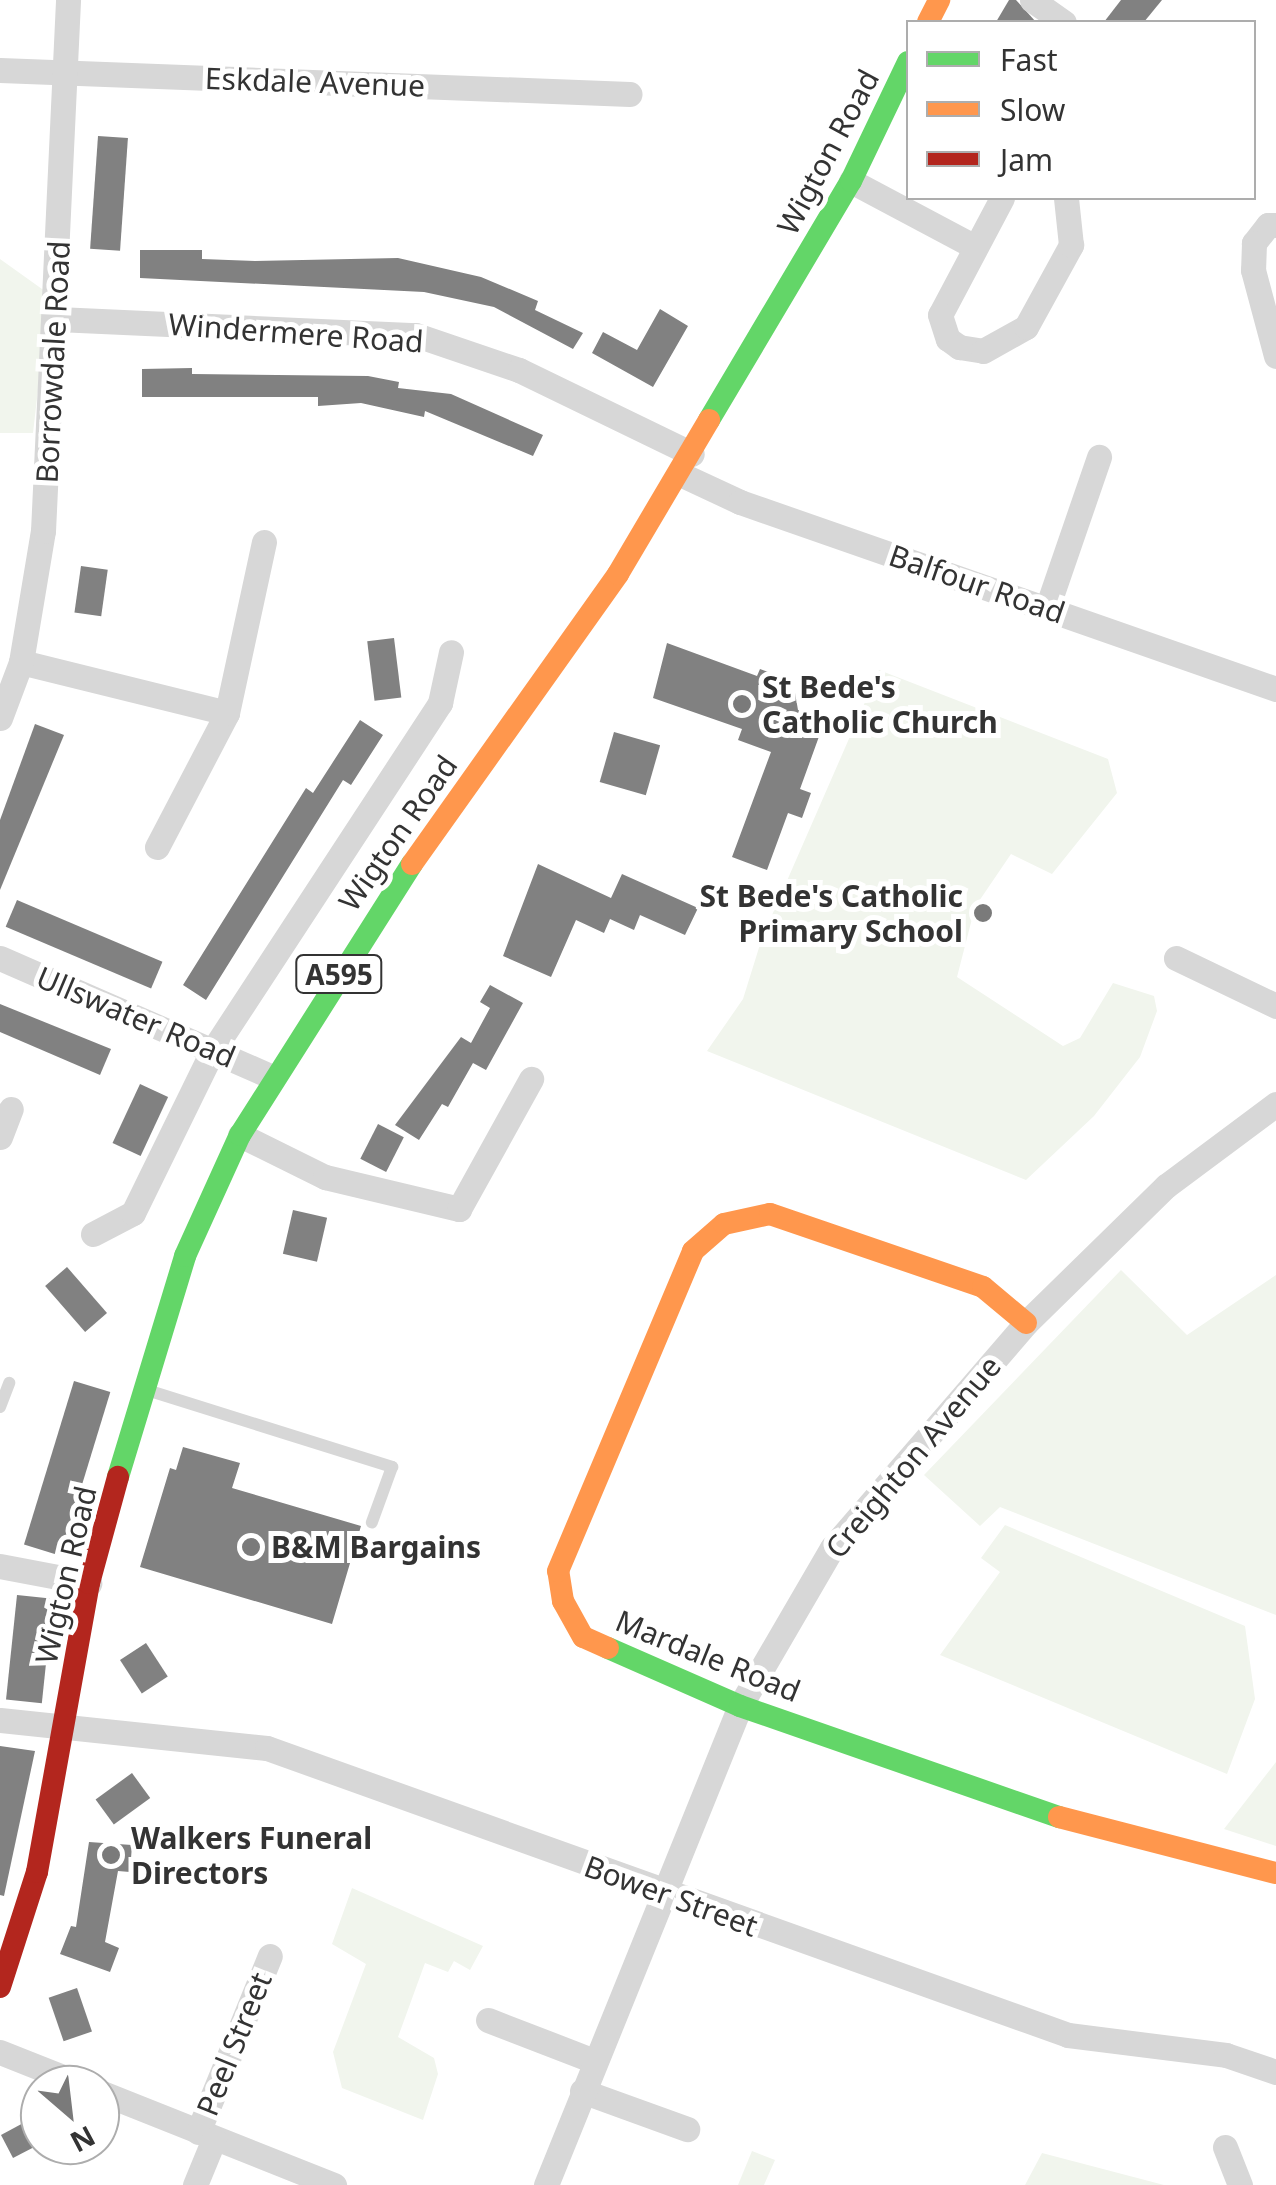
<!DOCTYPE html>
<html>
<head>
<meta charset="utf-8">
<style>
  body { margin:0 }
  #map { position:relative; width:1276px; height:2185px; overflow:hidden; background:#fff; font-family:"Noto Sans",sans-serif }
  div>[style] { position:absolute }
  .green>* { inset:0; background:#f1f5ed }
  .building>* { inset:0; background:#818181; transform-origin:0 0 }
  .lane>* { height:12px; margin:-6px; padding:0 6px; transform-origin:6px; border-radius:6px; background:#d7d7d7 }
  .street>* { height:25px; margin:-12.5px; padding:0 12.5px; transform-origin:12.5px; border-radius:12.5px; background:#d7d7d7 }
  .fast>* { height:22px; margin:-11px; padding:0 11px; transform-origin:11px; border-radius:11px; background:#63d668 }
  .slow>* { height:22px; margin:-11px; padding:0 11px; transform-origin:11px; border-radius:11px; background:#ff974d }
  .jam>* { height:22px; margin:-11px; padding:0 11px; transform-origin:11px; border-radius:11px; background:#b3261e }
  .dots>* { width:28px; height:28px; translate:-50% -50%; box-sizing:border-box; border:5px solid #fff; border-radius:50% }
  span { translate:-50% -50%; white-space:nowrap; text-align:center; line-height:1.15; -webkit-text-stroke:10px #fff; paint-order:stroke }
  .shield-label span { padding:2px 8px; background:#fff; border:2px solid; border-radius:8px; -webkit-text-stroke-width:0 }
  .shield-label { font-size:28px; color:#333; font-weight:700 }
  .street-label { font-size:30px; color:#333 }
  .poi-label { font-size:30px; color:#333; font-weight:700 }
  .left { translate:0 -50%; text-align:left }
  .right { translate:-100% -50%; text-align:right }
  .legend { position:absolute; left:906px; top:20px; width:350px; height:180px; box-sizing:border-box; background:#fff; border:2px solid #adadad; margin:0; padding:12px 18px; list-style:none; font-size:30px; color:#333 }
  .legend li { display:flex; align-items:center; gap:20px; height:50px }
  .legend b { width:50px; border:2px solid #adadad }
  .north { position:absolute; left:20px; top:2065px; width:100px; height:100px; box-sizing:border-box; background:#fff; border:2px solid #adadad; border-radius:50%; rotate:152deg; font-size:28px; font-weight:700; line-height:40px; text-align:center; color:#333 }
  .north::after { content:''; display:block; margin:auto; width:35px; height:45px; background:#7a7a7a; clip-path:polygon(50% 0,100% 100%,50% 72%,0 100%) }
</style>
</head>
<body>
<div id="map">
  <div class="green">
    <i style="clip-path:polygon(0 259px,49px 294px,33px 433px,0 433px)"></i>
    <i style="clip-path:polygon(879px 670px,1108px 759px,1117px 793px,1052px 874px,1011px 854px,975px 907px,957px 977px,1063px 1046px,1080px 1038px,1113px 983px,1154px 996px,1157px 1011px,1140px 1057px,1094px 1116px,1026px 1180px,707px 1051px,743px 999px,762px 938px)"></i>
    <i style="clip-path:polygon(1121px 1270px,1187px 1335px,1276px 1275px,1276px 1615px,1000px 1507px,980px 1526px,924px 1475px)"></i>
    <i style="clip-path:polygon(1005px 1525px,1245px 1626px,1255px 1699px,1227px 1774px,940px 1655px,1000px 1572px,981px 1558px)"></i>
    <i style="clip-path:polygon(1276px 1762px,1276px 1846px,1224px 1829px)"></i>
    <i style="clip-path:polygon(352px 1888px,483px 1946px,470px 1970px,454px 1961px,448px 1972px,425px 1963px,398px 2037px,434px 2058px,438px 2074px,423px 2120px,342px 2088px,333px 2052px,366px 1964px,332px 1944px)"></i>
    <i style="clip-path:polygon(752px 2151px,775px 2160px,764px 2185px,738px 2185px)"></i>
    <i style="clip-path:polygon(1042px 2153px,1164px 2185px,1025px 2185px)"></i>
  </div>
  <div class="building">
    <i style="clip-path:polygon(1009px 0,1016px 0,1036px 22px,996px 22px)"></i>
    <i style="clip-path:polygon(1121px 0,1162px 0,1144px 22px,1104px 22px)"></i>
    <i style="left:98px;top:136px;width:30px;height:113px;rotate:4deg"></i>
    <i style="clip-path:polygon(140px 250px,202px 250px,202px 259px,255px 261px,398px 258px,481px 277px,538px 301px,535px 310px,583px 333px,573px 349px,494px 307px,424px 292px,140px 278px)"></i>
    <i style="clip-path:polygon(660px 309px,688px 326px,653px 387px,592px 353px,603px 332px,637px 350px)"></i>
    <i style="clip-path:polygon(192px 368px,192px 374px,368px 376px,399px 382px,398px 388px,451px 394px,543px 435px,533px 456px,425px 411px,424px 417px,361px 403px,318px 406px,318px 397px,142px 397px,142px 369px)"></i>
    <i style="left:81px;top:566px;width:27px;height:47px;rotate:8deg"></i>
    <i style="left:394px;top:638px;width:60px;height:27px;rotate:83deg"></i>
    <i style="clip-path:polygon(667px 643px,757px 676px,760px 669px,793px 681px,798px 710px,825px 720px,800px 789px,811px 793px,802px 818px,788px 813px,767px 870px,732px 857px,771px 752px,738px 740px,742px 729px,653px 698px)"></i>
    <i style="clip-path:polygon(360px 720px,383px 735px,351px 785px,343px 780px,206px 1000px,183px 985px,306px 788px,313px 793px)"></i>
    <i style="clip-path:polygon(35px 724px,64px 735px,0 890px,0 820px)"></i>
    <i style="left:614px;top:732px;width:48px;height:52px;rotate:16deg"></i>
    <i style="clip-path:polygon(538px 864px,611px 898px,622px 874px,698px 908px,685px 935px,640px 915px,634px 930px,610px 919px,604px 933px,576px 920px,551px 977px,503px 956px)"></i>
    <i style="left:17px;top:900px;width:158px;height:29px;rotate:23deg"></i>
    <i style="clip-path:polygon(490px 985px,523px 1003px,486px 1070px,473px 1063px,448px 1107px,442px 1104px,419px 1140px,395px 1125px,461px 1037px,471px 1043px,490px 1008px,480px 1002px)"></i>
    <i style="clip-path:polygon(0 1004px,111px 1049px,100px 1075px,0 1032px)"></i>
    <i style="left:140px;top:1084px;width:31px;height:65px;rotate:25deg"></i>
    <i style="left:378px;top:1124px;width:29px;height:39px;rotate:27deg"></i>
    <i style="left:293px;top:1210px;width:35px;height:45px;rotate:13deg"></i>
    <i style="left:67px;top:1267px;width:61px;height:29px;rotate:49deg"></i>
    <i style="left:74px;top:1381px;width:38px;height:171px;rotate:17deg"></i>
    <i style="clip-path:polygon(183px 1447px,240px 1463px,232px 1488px,361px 1526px,332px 1624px,140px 1567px,170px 1468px,176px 1470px)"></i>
    <i style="left:17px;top:1595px;width:36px;height:105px;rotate:6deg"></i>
    <i style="left:146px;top:1643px;width:40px;height:31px;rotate:57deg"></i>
    <i style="clip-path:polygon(0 1746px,35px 1751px,4px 1896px,0 1895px)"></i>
    <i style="left:132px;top:1773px;width:31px;height:45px;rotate:54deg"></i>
    <i style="clip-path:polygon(89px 1842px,132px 1845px,130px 1872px,118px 1871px,105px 1942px,119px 1948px,110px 1972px,60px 1954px,71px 1926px,76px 1927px)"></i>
    <i style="left:77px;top:1988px;width:46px;height:30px;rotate:71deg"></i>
    <i style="clip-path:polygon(40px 2114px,40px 2144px,13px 2158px,1px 2135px)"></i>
  </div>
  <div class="lane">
    <i style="left:150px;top:1391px;width:254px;rotate:17.4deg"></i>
    <i style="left:392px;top:1467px;width:59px;rotate:110deg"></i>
    <i style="left:0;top:1407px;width:26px;rotate:-69deg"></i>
  </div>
  <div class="street">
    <i style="left:1032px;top:0;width:39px;rotate:35deg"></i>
    <i style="left:0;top:70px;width:630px;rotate:2.18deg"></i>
    <i style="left:851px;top:181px;width:138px;rotate:28deg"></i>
    <i style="left:1002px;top:198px;width:132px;rotate:117.9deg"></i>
    <i style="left:940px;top:315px;width:25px;rotate:72deg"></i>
    <i style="left:948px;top:339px;width:14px;rotate:36deg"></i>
    <i style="left:959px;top:347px;width:24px;rotate:9deg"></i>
    <i style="left:983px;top:351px;width:49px;rotate:-29.2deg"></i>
    <i style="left:1026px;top:327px;width:94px;rotate:-61.2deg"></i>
    <i style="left:1071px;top:245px;width:47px;rotate:-96.1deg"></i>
    <i style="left:1276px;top:225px;width:8px;rotate:180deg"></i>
    <i style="left:1268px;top:225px;width:23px;rotate:128deg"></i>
    <i style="left:1254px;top:243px;width:27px;rotate:92deg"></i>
    <i style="left:1253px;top:270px;width:89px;rotate:75deg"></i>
    <i style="left:57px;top:319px;width:359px;rotate:2.6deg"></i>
    <i style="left:416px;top:335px;width:109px;rotate:18.8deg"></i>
    <i style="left:519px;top:370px;width:192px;rotate:25.9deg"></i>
    <i style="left:680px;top:474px;width:66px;rotate:25deg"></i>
    <i style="left:740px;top:502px;width:568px;rotate:19.23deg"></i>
    <i style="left:1047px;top:608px;width:160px;rotate:-71deg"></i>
    <i style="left:21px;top:662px;width:212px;rotate:13.9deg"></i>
    <i style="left:0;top:718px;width:60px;rotate:-69.4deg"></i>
    <i style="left:21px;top:662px;width:133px;rotate:-80.5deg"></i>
    <i style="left:43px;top:531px;width:532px;rotate:-87.3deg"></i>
    <i style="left:157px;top:847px;width:151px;rotate:-62.4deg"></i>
    <i style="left:227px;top:713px;width:175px;rotate:-77.8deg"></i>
    <i style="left:0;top:958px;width:297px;rotate:23.6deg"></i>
    <i style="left:1176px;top:958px;width:111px;rotate:25.6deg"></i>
    <i style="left:240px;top:1135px;width:95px;rotate:26.3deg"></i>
    <i style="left:325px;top:1177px;width:138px;rotate:13.4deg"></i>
    <i style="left:459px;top:1209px;width:149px;rotate:-61deg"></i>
    <i style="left:0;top:1137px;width:30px;rotate:-69deg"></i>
    <i style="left:93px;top:1234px;width:45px;rotate:-27.7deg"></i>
    <i style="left:133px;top:1213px;width:182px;rotate:-63.9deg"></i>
    <i style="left:213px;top:1050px;width:415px;rotate:-56.8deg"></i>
    <i style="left:440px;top:703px;width:52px;rotate:-77.8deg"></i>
    <i style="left:0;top:1566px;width:91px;rotate:10.8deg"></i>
    <i style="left:0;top:1720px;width:268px;rotate:6deg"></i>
    <i style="left:267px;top:1748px;width:851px;rotate:19.71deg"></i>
    <i style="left:1068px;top:2035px;width:159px;rotate:7.2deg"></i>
    <i style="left:1226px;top:2055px;width:53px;rotate:18.8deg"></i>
    <i style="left:488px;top:2020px;width:114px;rotate:21.1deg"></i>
    <i style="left:0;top:2052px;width:89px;rotate:21.7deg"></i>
    <i style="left:582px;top:2091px;width:112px;rotate:19.9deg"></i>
    <i style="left:100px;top:2092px;width:252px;rotate:21.7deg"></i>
    <i style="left:198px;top:2132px;width:190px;rotate:-67.8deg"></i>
    <i style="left:1225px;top:2147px;width:41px;rotate:68.5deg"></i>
    <i style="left:195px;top:2185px;width:50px;rotate:-67.6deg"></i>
    <i style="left:546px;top:2185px;width:517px;rotate:-67.95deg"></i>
    <i style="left:740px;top:1706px;width:183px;rotate:-59.8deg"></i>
    <i style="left:832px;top:1548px;width:297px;rotate:-49.2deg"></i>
    <i style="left:1026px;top:1323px;width:196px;rotate:-44.4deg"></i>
    <i style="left:1166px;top:1186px;width:137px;rotate:-36.7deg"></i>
  </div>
  <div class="fast">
    <i style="left:709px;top:420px;width:278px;rotate:-59.3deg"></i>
    <i style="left:851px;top:181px;width:132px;rotate:-64.4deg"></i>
    <i style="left:118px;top:1477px;width:231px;rotate:-73.1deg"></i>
    <i style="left:185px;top:1256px;width:133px;rotate:-65.6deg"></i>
    <i style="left:240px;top:1135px;width:321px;rotate:-57.6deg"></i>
    <i style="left:608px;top:1648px;width:144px;rotate:23.7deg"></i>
    <i style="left:740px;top:1706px;width:338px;rotate:19.2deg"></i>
  </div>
  <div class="slow">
    <i style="left:928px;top:22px;width:25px;rotate:-63deg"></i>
    <i style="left:412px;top:864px;width:356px;rotate:-54.6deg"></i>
    <i style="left:618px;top:574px;width:179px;rotate:-59.4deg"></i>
    <i style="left:608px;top:1648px;width:27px;rotate:-156deg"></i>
    <i style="left:583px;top:1637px;width:41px;rotate:-119.1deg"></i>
    <i style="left:563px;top:1601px;width:30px;rotate:-99deg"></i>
    <i style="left:558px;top:1571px;width:347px;rotate:-67.1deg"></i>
    <i style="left:693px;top:1251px;width:41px;rotate:-41.1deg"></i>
    <i style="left:724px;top:1224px;width:47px;rotate:-12.3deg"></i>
    <i style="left:770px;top:1214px;width:225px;rotate:18.9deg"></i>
    <i style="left:983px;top:1287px;width:56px;rotate:39.9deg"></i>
    <i style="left:1059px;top:1817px;width:224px;rotate:14.5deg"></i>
  </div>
  <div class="jam">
    <i style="left:0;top:1987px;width:121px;rotate:-72.2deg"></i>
    <i style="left:37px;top:1872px;width:294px;rotate:-79.8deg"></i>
    <i style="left:89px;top:1583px;width:110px;rotate:-74.7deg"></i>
  </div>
  <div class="dots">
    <i style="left:742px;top:704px;background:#7a7a7a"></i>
    <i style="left:983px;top:913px;background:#7a7a7a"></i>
    <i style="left:251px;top:1547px;background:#7a7a7a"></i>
    <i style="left:111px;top:1855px;background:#7a7a7a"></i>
  </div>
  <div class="shield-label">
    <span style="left:339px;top:974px">A595</span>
  </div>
  <div class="street-label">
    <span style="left:315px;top:82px;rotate:2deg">Eskdale Avenue</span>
    <span style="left:828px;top:152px;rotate:-62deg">Wigton Road</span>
    <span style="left:296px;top:333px;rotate:4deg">Windermere Road</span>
    <span style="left:53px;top:362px;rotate:-87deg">Borrowdale Road</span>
    <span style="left:977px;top:584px;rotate:19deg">Balfour Road</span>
    <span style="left:398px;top:833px;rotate:-55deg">Wigton Road</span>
    <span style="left:136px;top:1017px;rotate:23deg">Ullswater Road</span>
    <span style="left:913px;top:1457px;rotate:-50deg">Creighton Avenue</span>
    <span style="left:66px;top:1575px;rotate:-77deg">Wigton Road</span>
    <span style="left:708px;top:1656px;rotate:22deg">Mardale Road</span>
    <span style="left:671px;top:1896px;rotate:20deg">Bower Street</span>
    <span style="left:234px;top:2044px;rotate:-68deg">Peel Street</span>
  </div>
  <div class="poi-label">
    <span class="left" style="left:762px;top:704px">St Bede's<br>Catholic Church</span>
    <span class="right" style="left:963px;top:913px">St Bede's Catholic<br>Primary School</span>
    <span class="left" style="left:271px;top:1547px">B&amp;M Bargains</span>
    <span class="left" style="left:131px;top:1855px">Walkers Funeral<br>Directors</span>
  </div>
  <ul class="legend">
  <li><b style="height:12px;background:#63d668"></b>Fast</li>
  <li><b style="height:12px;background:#ff974d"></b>Slow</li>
  <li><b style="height:12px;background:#b3261e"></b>Jam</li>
  </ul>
  <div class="north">N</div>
</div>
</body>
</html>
